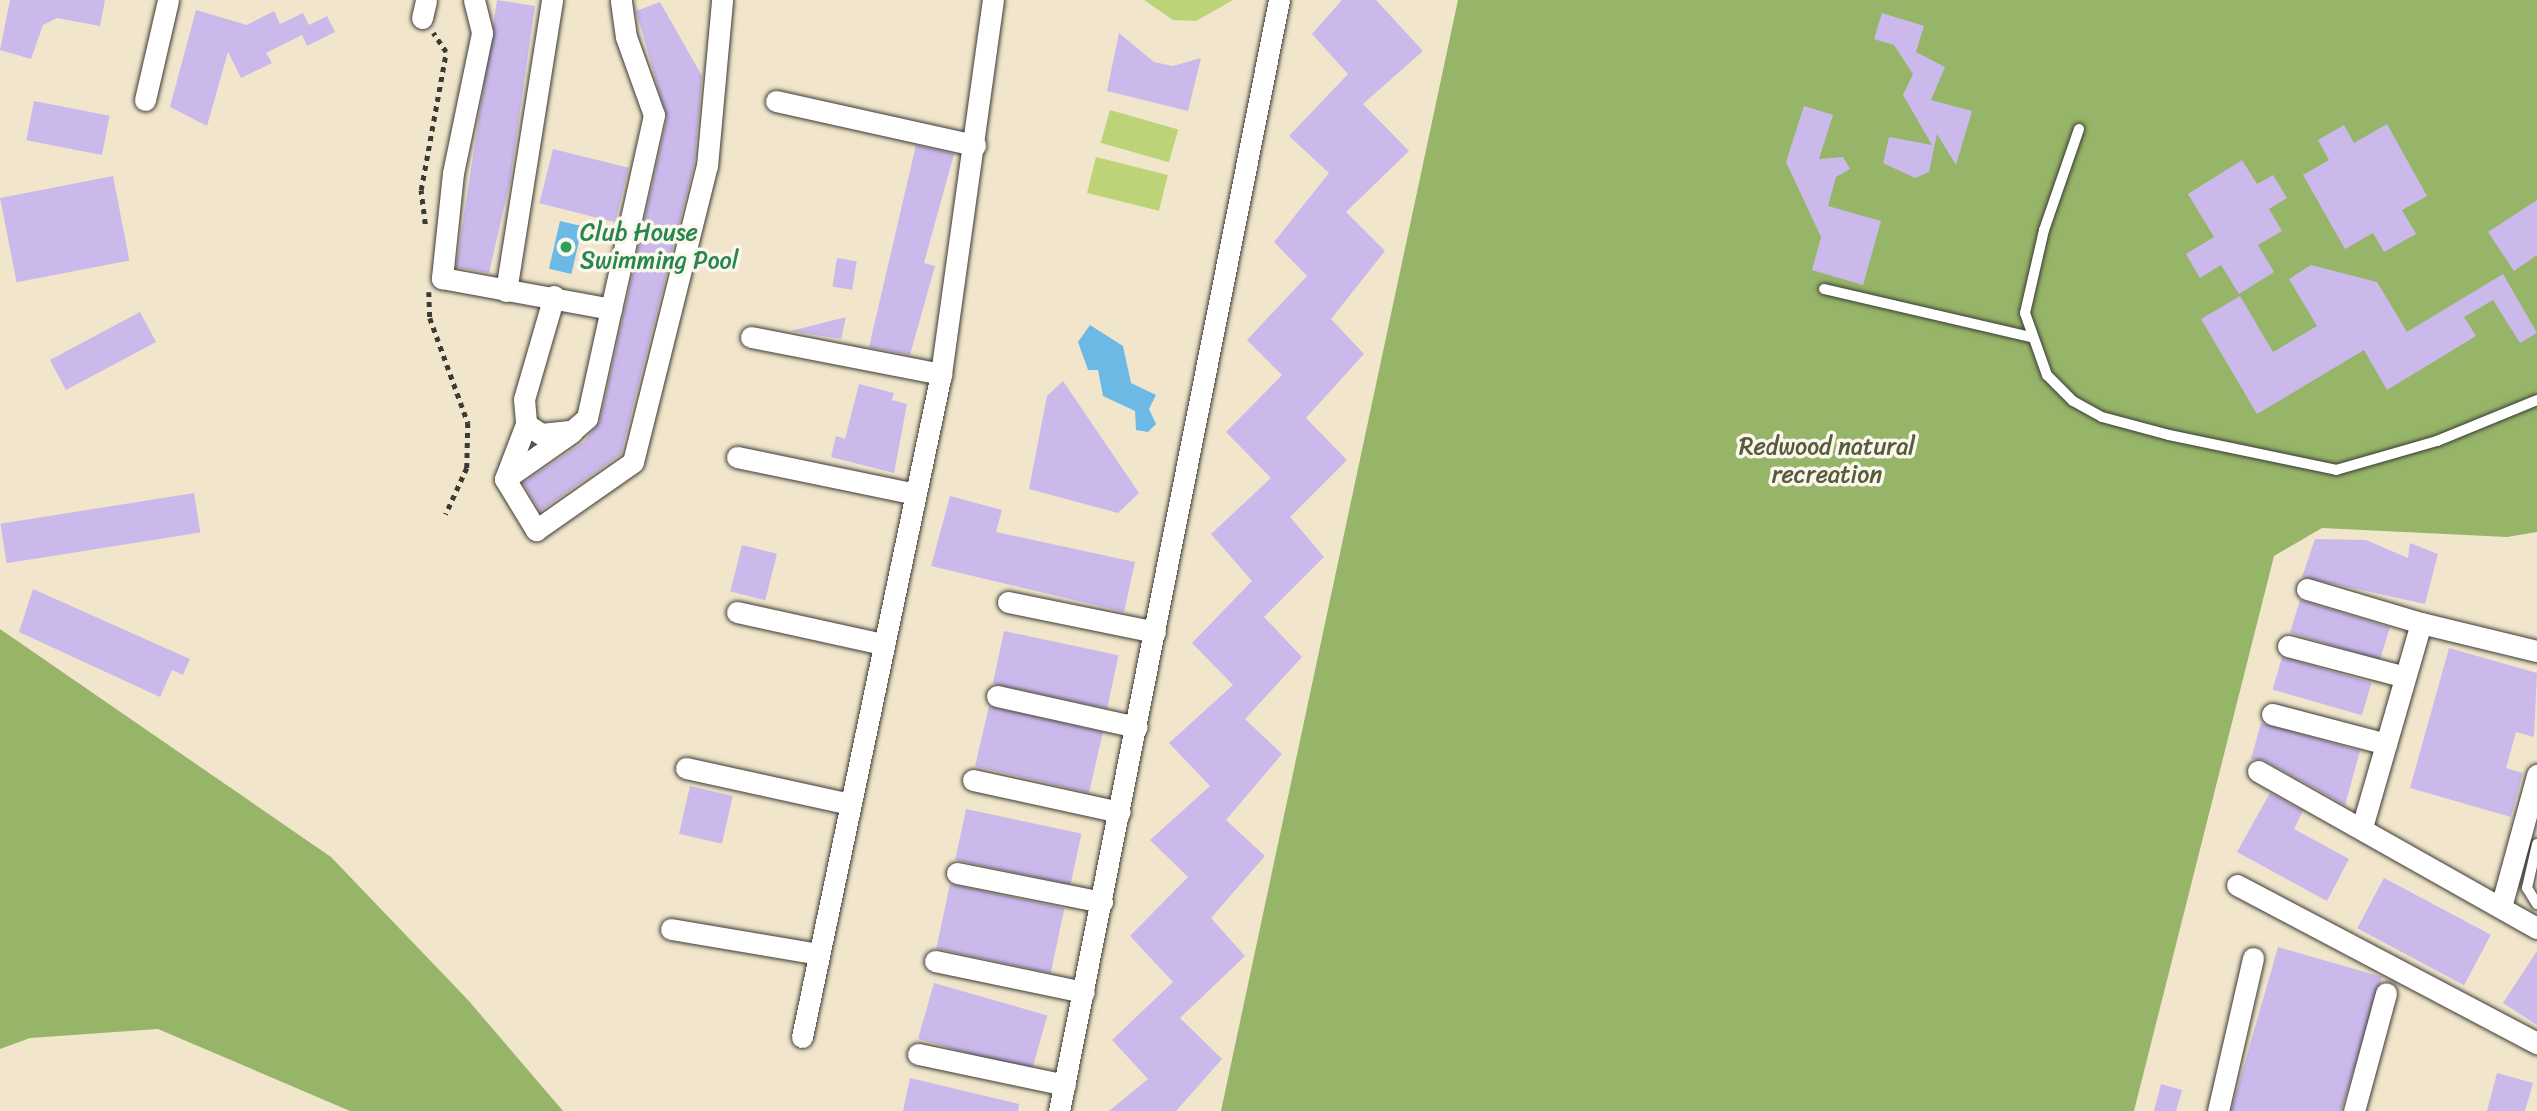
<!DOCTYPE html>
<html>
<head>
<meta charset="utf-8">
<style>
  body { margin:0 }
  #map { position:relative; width:2537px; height:1111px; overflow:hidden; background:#f1e6cb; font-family:Sriracha,sans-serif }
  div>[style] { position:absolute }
  .green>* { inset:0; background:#bdd377; transform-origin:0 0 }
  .forest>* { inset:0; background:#96b568 }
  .water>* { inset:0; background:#6db9e6; transform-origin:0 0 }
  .building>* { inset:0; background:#cbb9ec; transform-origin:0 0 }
  .path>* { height:4.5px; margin-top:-2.25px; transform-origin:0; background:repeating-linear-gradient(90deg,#3c3a36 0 5px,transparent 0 10px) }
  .roads { filter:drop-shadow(0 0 2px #3c3a36) drop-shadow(0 0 2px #3c3a36) }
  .lane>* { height:10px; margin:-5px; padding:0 5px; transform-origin:5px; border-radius:5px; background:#fff }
  .street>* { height:21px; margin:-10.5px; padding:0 10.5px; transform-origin:10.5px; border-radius:10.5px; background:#fff }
  .dots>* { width:19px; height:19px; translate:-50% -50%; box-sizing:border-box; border:4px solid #fbf7ec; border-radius:50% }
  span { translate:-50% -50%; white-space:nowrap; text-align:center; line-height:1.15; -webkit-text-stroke:7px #fbf7ec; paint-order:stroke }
  .leisure-label { font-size:24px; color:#27864d }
  .left { translate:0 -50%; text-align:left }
  .park-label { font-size:24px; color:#545c3c }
</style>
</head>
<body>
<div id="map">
  <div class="green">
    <i style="clip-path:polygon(1144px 0,1233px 0,1196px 21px,1173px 20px)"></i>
    <i style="left:1110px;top:110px;width:71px;height:34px;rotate:16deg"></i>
    <i style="left:1096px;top:157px;width:74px;height:37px;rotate:14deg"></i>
  </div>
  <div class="forest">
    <i style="clip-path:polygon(1458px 0,2537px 0,2537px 532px,2507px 537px,2322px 528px,2274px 556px,2134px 1111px,1221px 1111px)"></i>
    <i style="clip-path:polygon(0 629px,331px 857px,468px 1000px,563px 1111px,350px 1111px,158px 1029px,30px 1038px,0 1049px)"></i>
  </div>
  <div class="water">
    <i style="left:560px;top:221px;width:23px;height:49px;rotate:13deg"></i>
    <i style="clip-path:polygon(1090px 325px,1123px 346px,1131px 383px,1156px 395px,1149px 409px,1156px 424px,1148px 432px,1136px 430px,1135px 411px,1103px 396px,1098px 370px,1088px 370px,1078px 342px)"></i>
  </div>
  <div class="building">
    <i style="clip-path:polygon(10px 0,105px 0,100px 26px,57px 18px,43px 25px,31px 59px,0 50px)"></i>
    <i style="clip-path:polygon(497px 0,535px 6px,510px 182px,489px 273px,456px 267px)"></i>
    <i style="clip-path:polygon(1342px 0,1376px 0,1423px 51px,1363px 104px,1409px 151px,1346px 212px,1385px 251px,1331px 319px,1364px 354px,1306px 418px,1347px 460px,1290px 517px,1324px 557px,1264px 617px,1302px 657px,1245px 719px,1282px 754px,1226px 820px,1265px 856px,1211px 918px,1245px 956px,1180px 1018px,1222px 1059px,1176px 1111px,1109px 1111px,1148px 1079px,1112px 1040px,1173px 982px,1130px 936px,1188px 877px,1150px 840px,1210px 786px,1169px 743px,1233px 685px,1192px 643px,1252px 581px,1211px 534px,1271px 478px,1226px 432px,1282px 375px,1247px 340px,1307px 276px,1274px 242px,1329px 173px,1289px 136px,1348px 74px,1312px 34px)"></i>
    <i style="clip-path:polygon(660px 2px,702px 76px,694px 164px,621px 454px,540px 511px,523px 483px,584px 442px,600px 421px,667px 118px,636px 11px)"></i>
    <i style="clip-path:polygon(196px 10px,247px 25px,274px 11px,280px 24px,303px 13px,309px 25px,327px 16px,335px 32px,307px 46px,302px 35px,266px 53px,272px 63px,241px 78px,228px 52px,207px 126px,170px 107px)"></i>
    <i style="clip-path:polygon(1882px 13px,1924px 26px,1916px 52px,1945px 67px,1931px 100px,1972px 111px,1956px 165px,1937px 134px,1929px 172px,1915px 178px,1883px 163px,1889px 137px,1932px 145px,1903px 95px,1913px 74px,1894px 45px,1874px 39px)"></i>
    <i style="clip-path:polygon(1119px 33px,1154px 62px,1173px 66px,1201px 58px,1188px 111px,1107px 91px)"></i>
    <i style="left:34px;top:101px;width:77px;height:40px;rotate:11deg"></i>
    <i style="clip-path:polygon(1804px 106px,1833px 115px,1819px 159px,1843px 157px,1850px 169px,1836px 177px,1828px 206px,1881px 221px,1863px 285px,1812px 270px,1821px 237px,1786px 162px)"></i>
    <i style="clip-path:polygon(2387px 124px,2427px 196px,2402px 210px,2416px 234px,2384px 252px,2373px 233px,2345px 249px,2303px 175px,2329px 160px,2318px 140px,2344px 125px,2354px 143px)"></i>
    <i style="clip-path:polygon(916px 145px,954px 154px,924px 263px,935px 266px,910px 355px,869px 347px)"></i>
    <i style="left:553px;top:149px;width:78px;height:56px;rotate:14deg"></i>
    <i style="clip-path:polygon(2242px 160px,2257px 184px,2273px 175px,2287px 198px,2269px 209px,2282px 231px,2258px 245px,2274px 272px,2239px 294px,2221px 265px,2200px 278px,2186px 254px,2214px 237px,2188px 194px)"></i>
    <i style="left:113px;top:176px;width:86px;height:115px;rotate:79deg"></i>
    <i style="clip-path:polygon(2537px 200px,2537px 255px,2514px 271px,2488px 232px)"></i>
    <i style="left:837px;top:258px;width:20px;height:29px;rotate:9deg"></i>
    <i style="clip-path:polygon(2311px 265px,2377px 282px,2407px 332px,2503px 274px,2537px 333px,2520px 343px,2493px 300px,2464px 317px,2476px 336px,2387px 390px,2364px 350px,2257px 414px,2201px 319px,2240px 296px,2273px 352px,2317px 326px,2289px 279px)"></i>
    <i style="left:140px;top:312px;width:34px;height:102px;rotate:62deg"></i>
    <i style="clip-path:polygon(846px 317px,841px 339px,791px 331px)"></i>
    <i style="clip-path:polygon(1063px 381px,1139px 493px,1118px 513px,1029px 489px,1047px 396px)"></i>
    <i style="clip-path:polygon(859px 384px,894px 393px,892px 400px,907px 404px,894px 473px,831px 457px,836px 436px,845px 439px)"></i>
    <i style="left:194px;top:493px;width:40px;height:196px;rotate:81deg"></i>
    <i style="clip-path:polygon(950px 496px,1002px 510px,996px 532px,1135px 562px,1124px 612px,931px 566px)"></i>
    <i style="clip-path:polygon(2315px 539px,2366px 540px,2408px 558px,2410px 543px,2438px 554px,2425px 604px,2302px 577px)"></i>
    <i style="left:742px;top:545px;width:36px;height:48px;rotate:14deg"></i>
    <i style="clip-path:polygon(33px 589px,190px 659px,183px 675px,172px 670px,160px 697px,19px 632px)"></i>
    <i style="left:2300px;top:600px;width:94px;height:34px;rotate:17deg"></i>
    <i style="left:1004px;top:631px;width:117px;height:54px;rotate:12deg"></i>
    <i style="clip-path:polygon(2449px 648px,2537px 673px,2534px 737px,2516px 732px,2506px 768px,2523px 773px,2511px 817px,2410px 788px)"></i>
    <i style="left:2282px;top:657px;width:93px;height:34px;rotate:16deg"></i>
    <i style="left:989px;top:706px;width:117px;height:62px;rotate:13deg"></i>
    <i style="clip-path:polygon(2261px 723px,2360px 751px,2345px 805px,2264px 760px,2251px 759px)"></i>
    <i style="left:690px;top:786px;width:44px;height:49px;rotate:13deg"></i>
    <i style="clip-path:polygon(2270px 793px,2303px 811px,2294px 829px,2349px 859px,2327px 901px,2237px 852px)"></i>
    <i style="left:966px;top:809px;width:118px;height:52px;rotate:12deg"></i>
    <i style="left:2384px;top:878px;width:121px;height:57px;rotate:28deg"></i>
    <i style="left:950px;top:884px;width:117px;height:66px;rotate:12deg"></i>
    <i style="clip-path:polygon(2278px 947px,2382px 977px,2341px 1111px,2231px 1111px)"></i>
    <i style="clip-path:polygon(2537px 951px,2537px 1025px,2503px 1003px)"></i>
    <i style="left:934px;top:983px;width:118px;height:58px;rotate:16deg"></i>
    <i style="clip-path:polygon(2497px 1073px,2533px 1083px,2525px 1111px,2487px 1111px)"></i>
    <i style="clip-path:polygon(910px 1078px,1019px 1104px,1018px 1111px,903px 1111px)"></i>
    <i style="clip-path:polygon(2161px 1084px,2182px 1090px,2176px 1111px,2154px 1111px)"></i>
  </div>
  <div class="path">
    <i style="left:425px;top:224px;width:34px;rotate:-97deg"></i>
    <i style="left:421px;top:190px;width:140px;rotate:-79.7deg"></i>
    <i style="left:446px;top:52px;width:23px;rotate:-124deg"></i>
    <i style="left:429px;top:292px;width:26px;rotate:88deg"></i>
    <i style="left:430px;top:318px;width:112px;rotate:70.1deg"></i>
    <i style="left:468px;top:423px;width:45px;rotate:91.3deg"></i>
    <i style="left:467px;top:468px;width:51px;rotate:114.5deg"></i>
  </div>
  <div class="roads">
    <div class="lane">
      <i style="left:2079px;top:129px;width:107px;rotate:109.1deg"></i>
      <i style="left:2044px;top:230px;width:85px;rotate:102.9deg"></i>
      <i style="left:2025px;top:313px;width:66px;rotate:70.5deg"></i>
      <i style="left:2047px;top:375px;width:37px;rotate:45deg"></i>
      <i style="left:2073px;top:401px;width:33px;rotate:29deg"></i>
      <i style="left:2102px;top:417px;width:69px;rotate:15deg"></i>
      <i style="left:2169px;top:435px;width:171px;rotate:11.8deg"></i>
      <i style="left:2336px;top:470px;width:105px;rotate:-16deg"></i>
      <i style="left:2437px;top:441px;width:108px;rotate:-22.3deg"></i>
      <i style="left:1824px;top:289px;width:212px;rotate:13.1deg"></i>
      <i style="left:2537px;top:844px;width:45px;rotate:102.8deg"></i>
      <i style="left:2527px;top:888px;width:19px;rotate:58deg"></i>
    </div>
    <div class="street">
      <i style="left:474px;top:0;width:34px;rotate:76deg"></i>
      <i style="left:482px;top:33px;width:143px;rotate:101.7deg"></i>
      <i style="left:453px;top:173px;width:106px;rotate:96deg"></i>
      <i style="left:442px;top:278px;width:172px;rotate:10.4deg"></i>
      <i style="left:611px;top:309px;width:199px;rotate:-77.5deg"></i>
      <i style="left:654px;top:115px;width:83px;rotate:-109.7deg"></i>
      <i style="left:626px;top:37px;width:37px;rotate:-98deg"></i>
      <i style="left:422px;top:18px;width:18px;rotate:-77deg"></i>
      <i style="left:145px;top:100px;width:103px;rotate:-77deg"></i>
      <i style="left:776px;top:101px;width:204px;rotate:12.5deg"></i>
      <i style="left:506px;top:291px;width:295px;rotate:-81deg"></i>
      <i style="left:554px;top:296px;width:107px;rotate:106.2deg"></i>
      <i style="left:524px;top:399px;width:25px;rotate:85deg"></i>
      <i style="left:526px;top:424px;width:18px;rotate:34deg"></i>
      <i style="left:541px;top:434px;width:31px;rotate:-6deg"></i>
      <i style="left:572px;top:431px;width:20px;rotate:-41deg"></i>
      <i style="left:587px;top:418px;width:112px;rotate:-77.6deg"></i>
      <i style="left:751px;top:337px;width:194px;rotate:11deg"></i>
      <i style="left:737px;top:457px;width:182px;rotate:11.7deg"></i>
      <i style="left:505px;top:479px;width:60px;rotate:58.7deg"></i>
      <i style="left:536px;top:530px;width:118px;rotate:-35deg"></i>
      <i style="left:633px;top:462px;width:305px;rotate:-76deg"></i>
      <i style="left:707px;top:166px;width:167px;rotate:-84.8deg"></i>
      <i style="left:505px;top:479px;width:82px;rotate:-35deg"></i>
      <i style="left:505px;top:479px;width:59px;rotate:-69.1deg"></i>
      <i style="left:2307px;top:589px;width:119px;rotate:16.6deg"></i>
      <i style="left:2421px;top:623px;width:213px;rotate:106.1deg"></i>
      <i style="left:1008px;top:602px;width:150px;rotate:11.5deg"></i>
      <i style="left:737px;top:612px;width:149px;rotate:12.4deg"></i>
      <i style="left:2421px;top:623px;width:119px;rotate:13.6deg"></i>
      <i style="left:2288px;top:646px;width:121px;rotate:14.8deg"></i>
      <i style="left:997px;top:696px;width:143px;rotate:12.5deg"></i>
      <i style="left:2272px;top:714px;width:118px;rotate:14.7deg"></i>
      <i style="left:686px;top:768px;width:168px;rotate:12.4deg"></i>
      <i style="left:2258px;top:771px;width:320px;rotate:29.4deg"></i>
      <i style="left:973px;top:780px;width:150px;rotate:12.3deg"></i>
      <i style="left:957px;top:873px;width:148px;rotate:11.3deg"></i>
      <i style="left:2237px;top:885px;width:339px;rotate:27.8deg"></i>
      <i style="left:2501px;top:907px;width:137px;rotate:-74.7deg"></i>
      <i style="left:671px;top:929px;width:150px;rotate:9.6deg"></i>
      <i style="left:935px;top:961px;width:152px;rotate:11.8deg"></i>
      <i style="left:802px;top:1037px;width:677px;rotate:-78.16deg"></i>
      <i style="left:941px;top:374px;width:378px;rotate:-82.1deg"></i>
      <i style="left:918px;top:1054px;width:150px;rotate:11.9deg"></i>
      <i style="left:1059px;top:1111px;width:1133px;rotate:-78.8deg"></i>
      <i style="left:2218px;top:1111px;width:157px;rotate:-77.1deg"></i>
      <i style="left:2354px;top:1111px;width:122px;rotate:-74.8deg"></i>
    </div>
  </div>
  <div class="dots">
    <i style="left:566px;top:247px;background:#2e9e5b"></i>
  </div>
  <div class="leisure-label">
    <span class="left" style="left:580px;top:247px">Club House<br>Swimming Pool</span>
  </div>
  <div class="park-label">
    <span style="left:1827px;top:461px">Redwood natural<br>recreation</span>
  </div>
</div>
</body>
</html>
